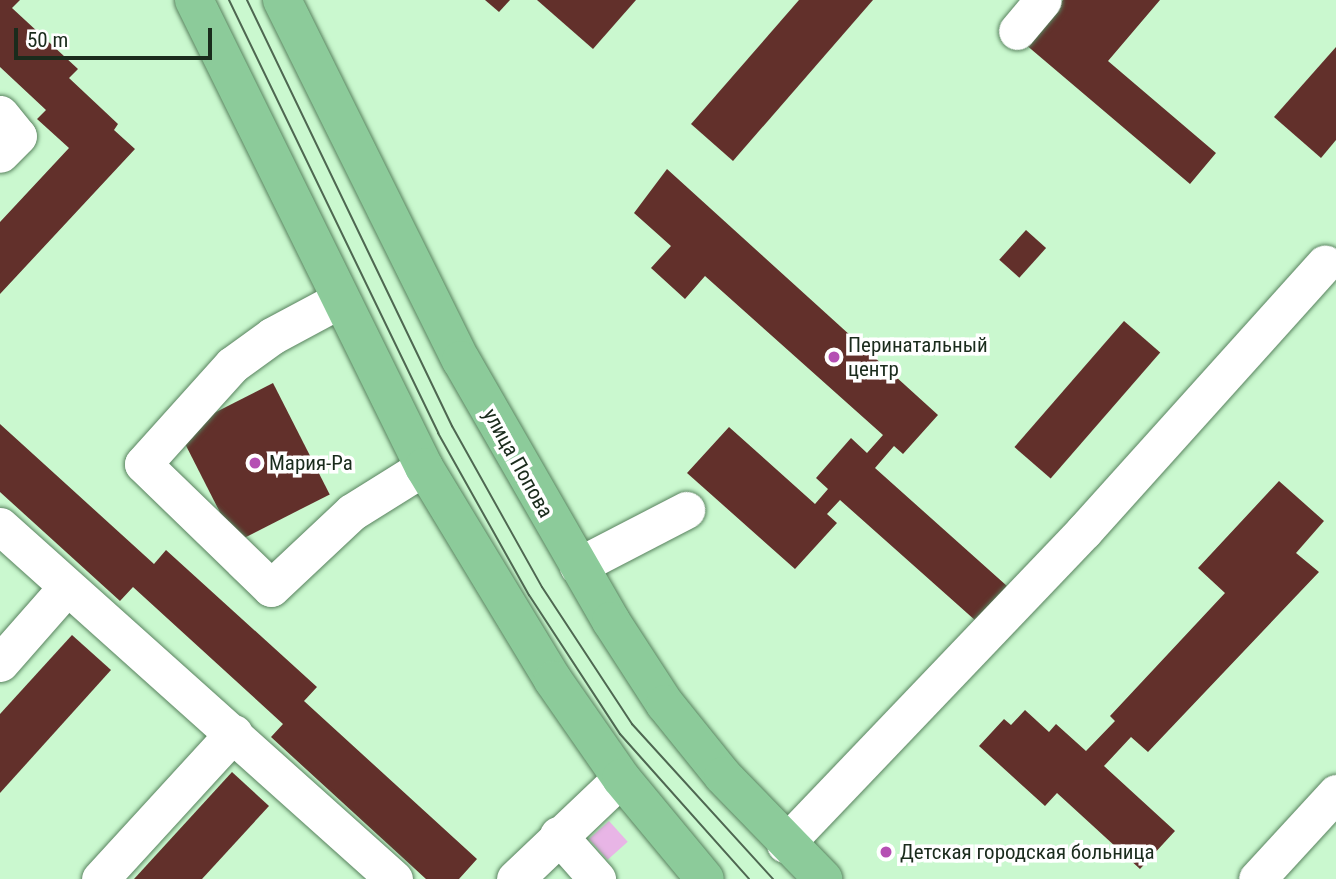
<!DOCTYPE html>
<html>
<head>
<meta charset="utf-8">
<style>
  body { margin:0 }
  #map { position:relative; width:1336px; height:879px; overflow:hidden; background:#caf8cf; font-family:"Roboto Condensed",sans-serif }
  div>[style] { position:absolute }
  .green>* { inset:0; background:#e8b5e6; transform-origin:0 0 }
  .building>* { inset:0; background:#62302b; transform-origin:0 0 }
  .roads { filter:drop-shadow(0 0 2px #58825e) drop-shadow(0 0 2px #58825e) }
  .minor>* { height:37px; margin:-18.5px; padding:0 18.5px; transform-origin:18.5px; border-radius:18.5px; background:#fff }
  .major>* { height:38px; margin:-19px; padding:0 19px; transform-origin:19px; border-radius:19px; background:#8ccb9a }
  .tram>* { height:2px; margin:-1px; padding:0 1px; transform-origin:1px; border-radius:1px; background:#4e6751 }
  .dots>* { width:19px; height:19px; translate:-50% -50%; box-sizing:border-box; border:4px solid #fff; border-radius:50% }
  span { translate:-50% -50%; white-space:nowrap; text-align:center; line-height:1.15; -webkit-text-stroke:7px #fff; paint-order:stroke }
  .poi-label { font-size:21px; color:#1a2b1c }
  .left { translate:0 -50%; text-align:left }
  .street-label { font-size:21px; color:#1a2b1c }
  .scale { position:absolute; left:14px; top:28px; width:198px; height:32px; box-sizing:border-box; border:4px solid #1a2b1c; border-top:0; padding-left:9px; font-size:21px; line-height:24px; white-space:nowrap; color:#1a2b1c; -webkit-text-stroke:5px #fff; paint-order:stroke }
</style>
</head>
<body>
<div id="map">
  <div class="green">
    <i style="left:609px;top:821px;width:28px;height:27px;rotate:48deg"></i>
  </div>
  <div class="building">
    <i style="clip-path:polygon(0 0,20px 0,12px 8px,78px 69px,69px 78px,118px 124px,114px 130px,135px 149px,0 294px,0 222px,69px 148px,37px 119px,46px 110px,0 67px)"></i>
    <i style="clip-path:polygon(485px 0,510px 0,499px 12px)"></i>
    <i style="clip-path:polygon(537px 0,636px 0,593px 49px)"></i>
    <i style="clip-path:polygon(799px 0,873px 0,733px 161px,691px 124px)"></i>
    <i style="clip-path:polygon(1063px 0,1160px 0,1108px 61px,1216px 153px,1190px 184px,1025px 44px)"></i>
    <i style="clip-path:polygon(1336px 47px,1336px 140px,1321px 158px,1274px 117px)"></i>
    <i style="clip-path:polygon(667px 169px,938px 415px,903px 454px,894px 446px,875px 468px,1007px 586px,976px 621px,840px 500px,827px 514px,837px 523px,795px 569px,687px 473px,729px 427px,815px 504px,828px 489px,816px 478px,851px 438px,867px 453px,883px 435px,705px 276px,685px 299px,651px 268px,671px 246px,634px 213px)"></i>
    <i style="left:1026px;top:230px;width:27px;height:40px;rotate:42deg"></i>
    <i style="left:1124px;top:321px;width:48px;height:167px;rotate:41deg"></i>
    <i style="left:273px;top:383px;width:125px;height:106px;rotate:63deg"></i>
    <i style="clip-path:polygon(0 424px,154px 564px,166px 550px,317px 687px,304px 701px,477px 859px,459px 879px,426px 879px,271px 737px,283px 724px,133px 587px,120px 601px,0 492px)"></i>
    <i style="clip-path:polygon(1279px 481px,1324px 521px,1296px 553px,1319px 572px,1148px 752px,1131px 737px,1104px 766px,1175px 831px,1140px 869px,1057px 793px,1045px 806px,979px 746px,1004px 719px,1011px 725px,1025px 710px,1049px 732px,1056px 724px,1086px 751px,1115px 721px,1110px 716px,1225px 593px,1198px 568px)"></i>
    <i style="clip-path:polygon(72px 635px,111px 670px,0 793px,0 714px)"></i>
    <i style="clip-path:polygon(232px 772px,269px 806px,202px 879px,134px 879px)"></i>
  </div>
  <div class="roads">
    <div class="minor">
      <i style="left:1017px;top:31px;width:40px;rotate:-50deg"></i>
      <i style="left:0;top:114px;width:28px;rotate:51deg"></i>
      <i style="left:18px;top:136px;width:25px;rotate:135deg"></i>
      <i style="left:339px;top:300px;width:76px;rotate:151.8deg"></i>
      <i style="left:272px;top:336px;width:49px;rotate:144.1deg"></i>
      <i style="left:232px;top:365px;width:133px;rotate:132deg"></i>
      <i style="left:143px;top:464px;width:178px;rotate:44.1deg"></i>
      <i style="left:271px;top:588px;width:111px;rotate:-43.2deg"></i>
      <i style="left:352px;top:512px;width:85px;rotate:-32deg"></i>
      <i style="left:0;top:526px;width:529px;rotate:41.86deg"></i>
      <i style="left:578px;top:566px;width:122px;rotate:-27.4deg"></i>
      <i style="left:0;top:663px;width:100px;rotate:-48.7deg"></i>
      <i style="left:558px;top:835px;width:59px;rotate:48.4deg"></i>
      <i style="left:785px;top:844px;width:433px;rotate:-46.3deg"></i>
      <i style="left:1084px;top:531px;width:360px;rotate:-48deg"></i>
      <i style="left:100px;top:879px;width:198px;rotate:-47.5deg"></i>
      <i style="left:515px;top:879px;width:146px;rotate:-43.6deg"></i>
      <i style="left:1257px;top:879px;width:117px;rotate:-47.4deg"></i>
    </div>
    <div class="major">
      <i style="left:194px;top:0;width:521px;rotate:63.78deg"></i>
      <i style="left:424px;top:467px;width:249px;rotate:58.8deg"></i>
      <i style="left:553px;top:680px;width:119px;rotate:55.2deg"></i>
      <i style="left:621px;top:778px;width:131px;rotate:50.3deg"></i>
      <i style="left:282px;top:0;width:402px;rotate:63.6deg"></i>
      <i style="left:461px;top:360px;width:301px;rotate:60.1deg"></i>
      <i style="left:611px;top:621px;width:99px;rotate:57deg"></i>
      <i style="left:665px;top:704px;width:92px;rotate:51.1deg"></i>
      <i style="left:723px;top:776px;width:144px;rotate:45.8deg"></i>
    </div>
  </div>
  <div class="tram">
    <i style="left:229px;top:0;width:481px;rotate:64.2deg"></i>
    <i style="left:438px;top:433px;width:186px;rotate:60.7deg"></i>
    <i style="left:529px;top:595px;width:166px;rotate:56.8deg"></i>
    <i style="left:620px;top:734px;width:194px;rotate:48.3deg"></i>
    <i style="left:247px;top:0;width:473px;rotate:64.3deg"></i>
    <i style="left:452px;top:426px;width:184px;rotate:60.8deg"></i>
    <i style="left:542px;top:587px;width:164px;rotate:56.7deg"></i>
    <i style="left:632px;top:724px;width:210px;rotate:47.7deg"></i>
  </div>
  <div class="dots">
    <i style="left:834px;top:357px;background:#b54fb3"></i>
    <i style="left:255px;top:463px;background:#b54fb3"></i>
    <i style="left:886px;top:852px;background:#b54fb3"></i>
  </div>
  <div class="poi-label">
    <span class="left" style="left:848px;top:357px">Перинатальный<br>центр</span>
    <span class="left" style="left:269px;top:463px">Мария-Ра</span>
    <span class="left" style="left:900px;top:852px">Детская городская больница</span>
  </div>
  <div class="street-label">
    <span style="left:518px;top:463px;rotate:61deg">улица Попова</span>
  </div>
  <div class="scale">50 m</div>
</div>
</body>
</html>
